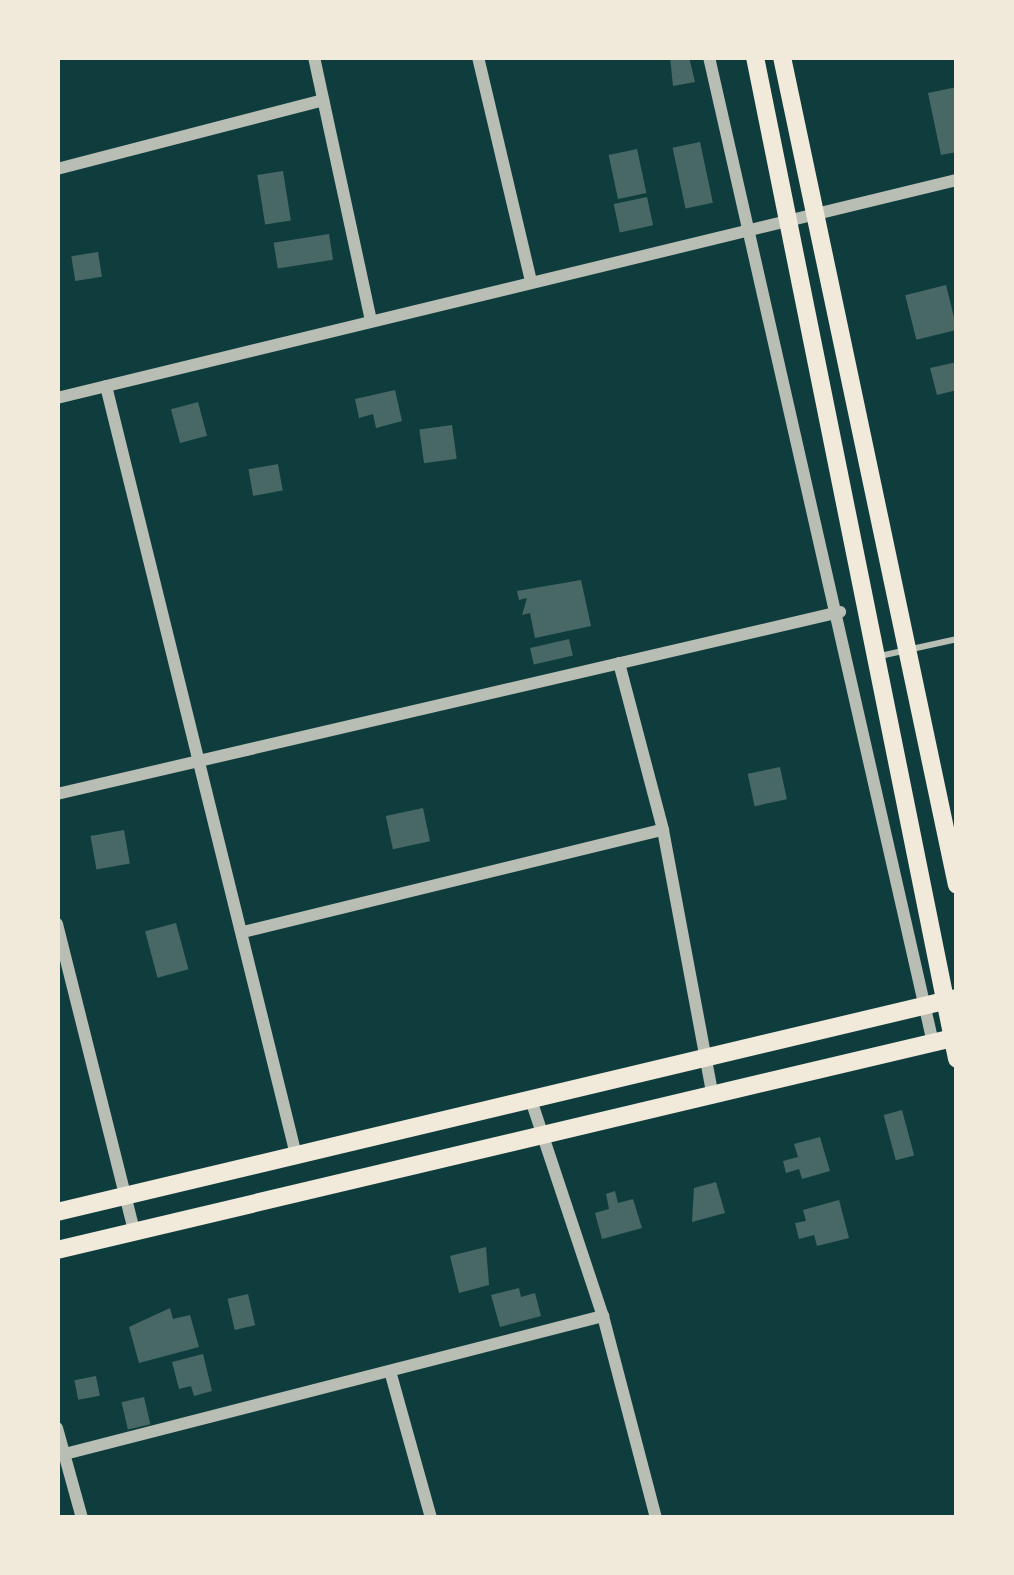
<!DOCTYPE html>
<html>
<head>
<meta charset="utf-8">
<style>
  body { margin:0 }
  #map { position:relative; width:1014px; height:1575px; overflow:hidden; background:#0f3d3e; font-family:"Alegreya Sans",sans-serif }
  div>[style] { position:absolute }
  .building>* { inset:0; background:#486865; transform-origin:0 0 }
  .service>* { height:6px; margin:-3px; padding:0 3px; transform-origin:3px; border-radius:3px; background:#b8beb3 }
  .minor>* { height:12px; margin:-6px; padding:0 6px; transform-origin:6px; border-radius:6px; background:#b8beb3 }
  .primary>* { height:18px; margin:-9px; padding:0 9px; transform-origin:9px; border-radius:9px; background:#f1e9da }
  span { translate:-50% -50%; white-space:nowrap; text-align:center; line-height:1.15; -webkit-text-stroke:9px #f1e9da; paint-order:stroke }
  .frame { position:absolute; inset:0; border:60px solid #f1e9da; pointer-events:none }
</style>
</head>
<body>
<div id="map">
  <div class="building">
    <i style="clip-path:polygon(670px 57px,689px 57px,695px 82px,673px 86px)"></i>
    <i style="clip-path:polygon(957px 87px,957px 152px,941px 155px,928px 93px)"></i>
    <i style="left:700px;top:142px;width:62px;height:28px;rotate:78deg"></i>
    <i style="left:637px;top:149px;width:45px;height:29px;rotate:78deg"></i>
    <i style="left:283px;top:171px;width:50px;height:26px;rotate:81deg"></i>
    <i style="left:647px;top:197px;width:29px;height:34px;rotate:78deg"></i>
    <i style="left:329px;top:234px;width:26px;height:56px;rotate:81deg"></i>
    <i style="left:98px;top:252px;width:25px;height:27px;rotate:81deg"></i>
    <i style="left:946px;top:285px;width:46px;height:42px;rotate:76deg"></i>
    <i style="clip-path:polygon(957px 362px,957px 390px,937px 395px,930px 368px)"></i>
    <i style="clip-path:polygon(395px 390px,402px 421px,376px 428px,373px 414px,359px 418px,355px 399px)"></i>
    <i style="left:198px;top:402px;width:35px;height:28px;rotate:75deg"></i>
    <i style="left:452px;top:425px;width:34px;height:33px;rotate:82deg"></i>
    <i style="left:278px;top:464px;width:27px;height:30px;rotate:80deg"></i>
    <i style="clip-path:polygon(581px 580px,591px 626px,535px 638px,530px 613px,522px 615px,527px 598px,519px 600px,517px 591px)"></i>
    <i style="left:569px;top:639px;width:17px;height:40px;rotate:77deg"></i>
    <i style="left:780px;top:767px;width:33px;height:33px;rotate:78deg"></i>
    <i style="left:423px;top:808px;width:34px;height:38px;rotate:78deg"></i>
    <i style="left:124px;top:830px;width:34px;height:34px;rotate:80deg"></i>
    <i style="left:176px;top:923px;width:48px;height:32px;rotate:75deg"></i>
    <i style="left:902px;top:1110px;width:47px;height:19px;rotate:75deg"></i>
    <i style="clip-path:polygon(820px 1137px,830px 1171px,802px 1179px,799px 1169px,786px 1173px,783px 1161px,798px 1157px,794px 1144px)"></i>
    <i style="clip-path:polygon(716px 1182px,725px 1213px,692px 1222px,694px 1188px)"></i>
    <i style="clip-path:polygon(615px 1191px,618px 1203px,633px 1199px,642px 1228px,602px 1239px,595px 1213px,609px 1209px,606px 1194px)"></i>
    <i style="clip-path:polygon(839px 1200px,849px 1238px,817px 1246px,814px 1235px,799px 1239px,795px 1223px,806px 1221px,803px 1210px)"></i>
    <i style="clip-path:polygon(486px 1247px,489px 1285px,459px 1293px,450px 1256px)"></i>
    <i style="clip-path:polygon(519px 1288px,521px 1297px,535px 1293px,541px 1316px,500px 1327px,491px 1295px)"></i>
    <i style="left:248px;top:1294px;width:32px;height:21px;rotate:77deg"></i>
    <i style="clip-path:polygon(170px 1308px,173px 1319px,190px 1315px,199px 1347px,139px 1363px,129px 1327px)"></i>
    <i style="clip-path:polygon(203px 1354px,212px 1391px,194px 1396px,191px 1386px,179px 1389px,172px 1362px)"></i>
    <i style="left:96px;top:1376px;width:20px;height:22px;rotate:79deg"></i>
    <i style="left:144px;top:1397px;width:28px;height:23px;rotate:77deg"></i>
  </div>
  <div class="service">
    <i style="left:880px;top:656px;width:79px;rotate:-12.4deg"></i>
  </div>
  <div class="minor">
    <i style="left:314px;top:57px;width:270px;rotate:77.8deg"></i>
    <i style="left:478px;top:57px;width:231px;rotate:76.7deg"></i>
    <i style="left:709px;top:57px;width:1011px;rotate:77.2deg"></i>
    <i style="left:57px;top:169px;width:275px;rotate:-14.5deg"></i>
    <i style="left:106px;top:386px;width:792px;rotate:76.12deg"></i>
    <i style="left:57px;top:398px;width:926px;rotate:-13.62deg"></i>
    <i style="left:619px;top:663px;width:173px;rotate:75.2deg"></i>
    <i style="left:663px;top:830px;width:272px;rotate:79.4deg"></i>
    <i style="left:57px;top:794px;width:804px;rotate:-13.09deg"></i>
    <i style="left:57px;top:924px;width:317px;rotate:75.9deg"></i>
    <i style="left:243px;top:932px;width:432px;rotate:-13.7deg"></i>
    <i style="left:531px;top:1100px;width:228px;rotate:71.6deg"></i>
    <i style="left:603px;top:1316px;width:209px;rotate:75.3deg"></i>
    <i style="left:390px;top:1371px;width:153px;rotate:74.4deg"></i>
    <i style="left:57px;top:1428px;width:93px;rotate:74.5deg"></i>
    <i style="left:57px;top:1456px;width:564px;rotate:-14.38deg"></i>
  </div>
  <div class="primary">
    <i style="left:755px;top:57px;width:1022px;rotate:78.6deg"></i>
    <i style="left:782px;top:57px;width:846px;rotate:78.07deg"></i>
    <i style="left:57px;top:1212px;width:925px;rotate:-13.38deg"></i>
    <i style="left:57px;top:1250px;width:925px;rotate:-13.32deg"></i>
  </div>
  <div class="frame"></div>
</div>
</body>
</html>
